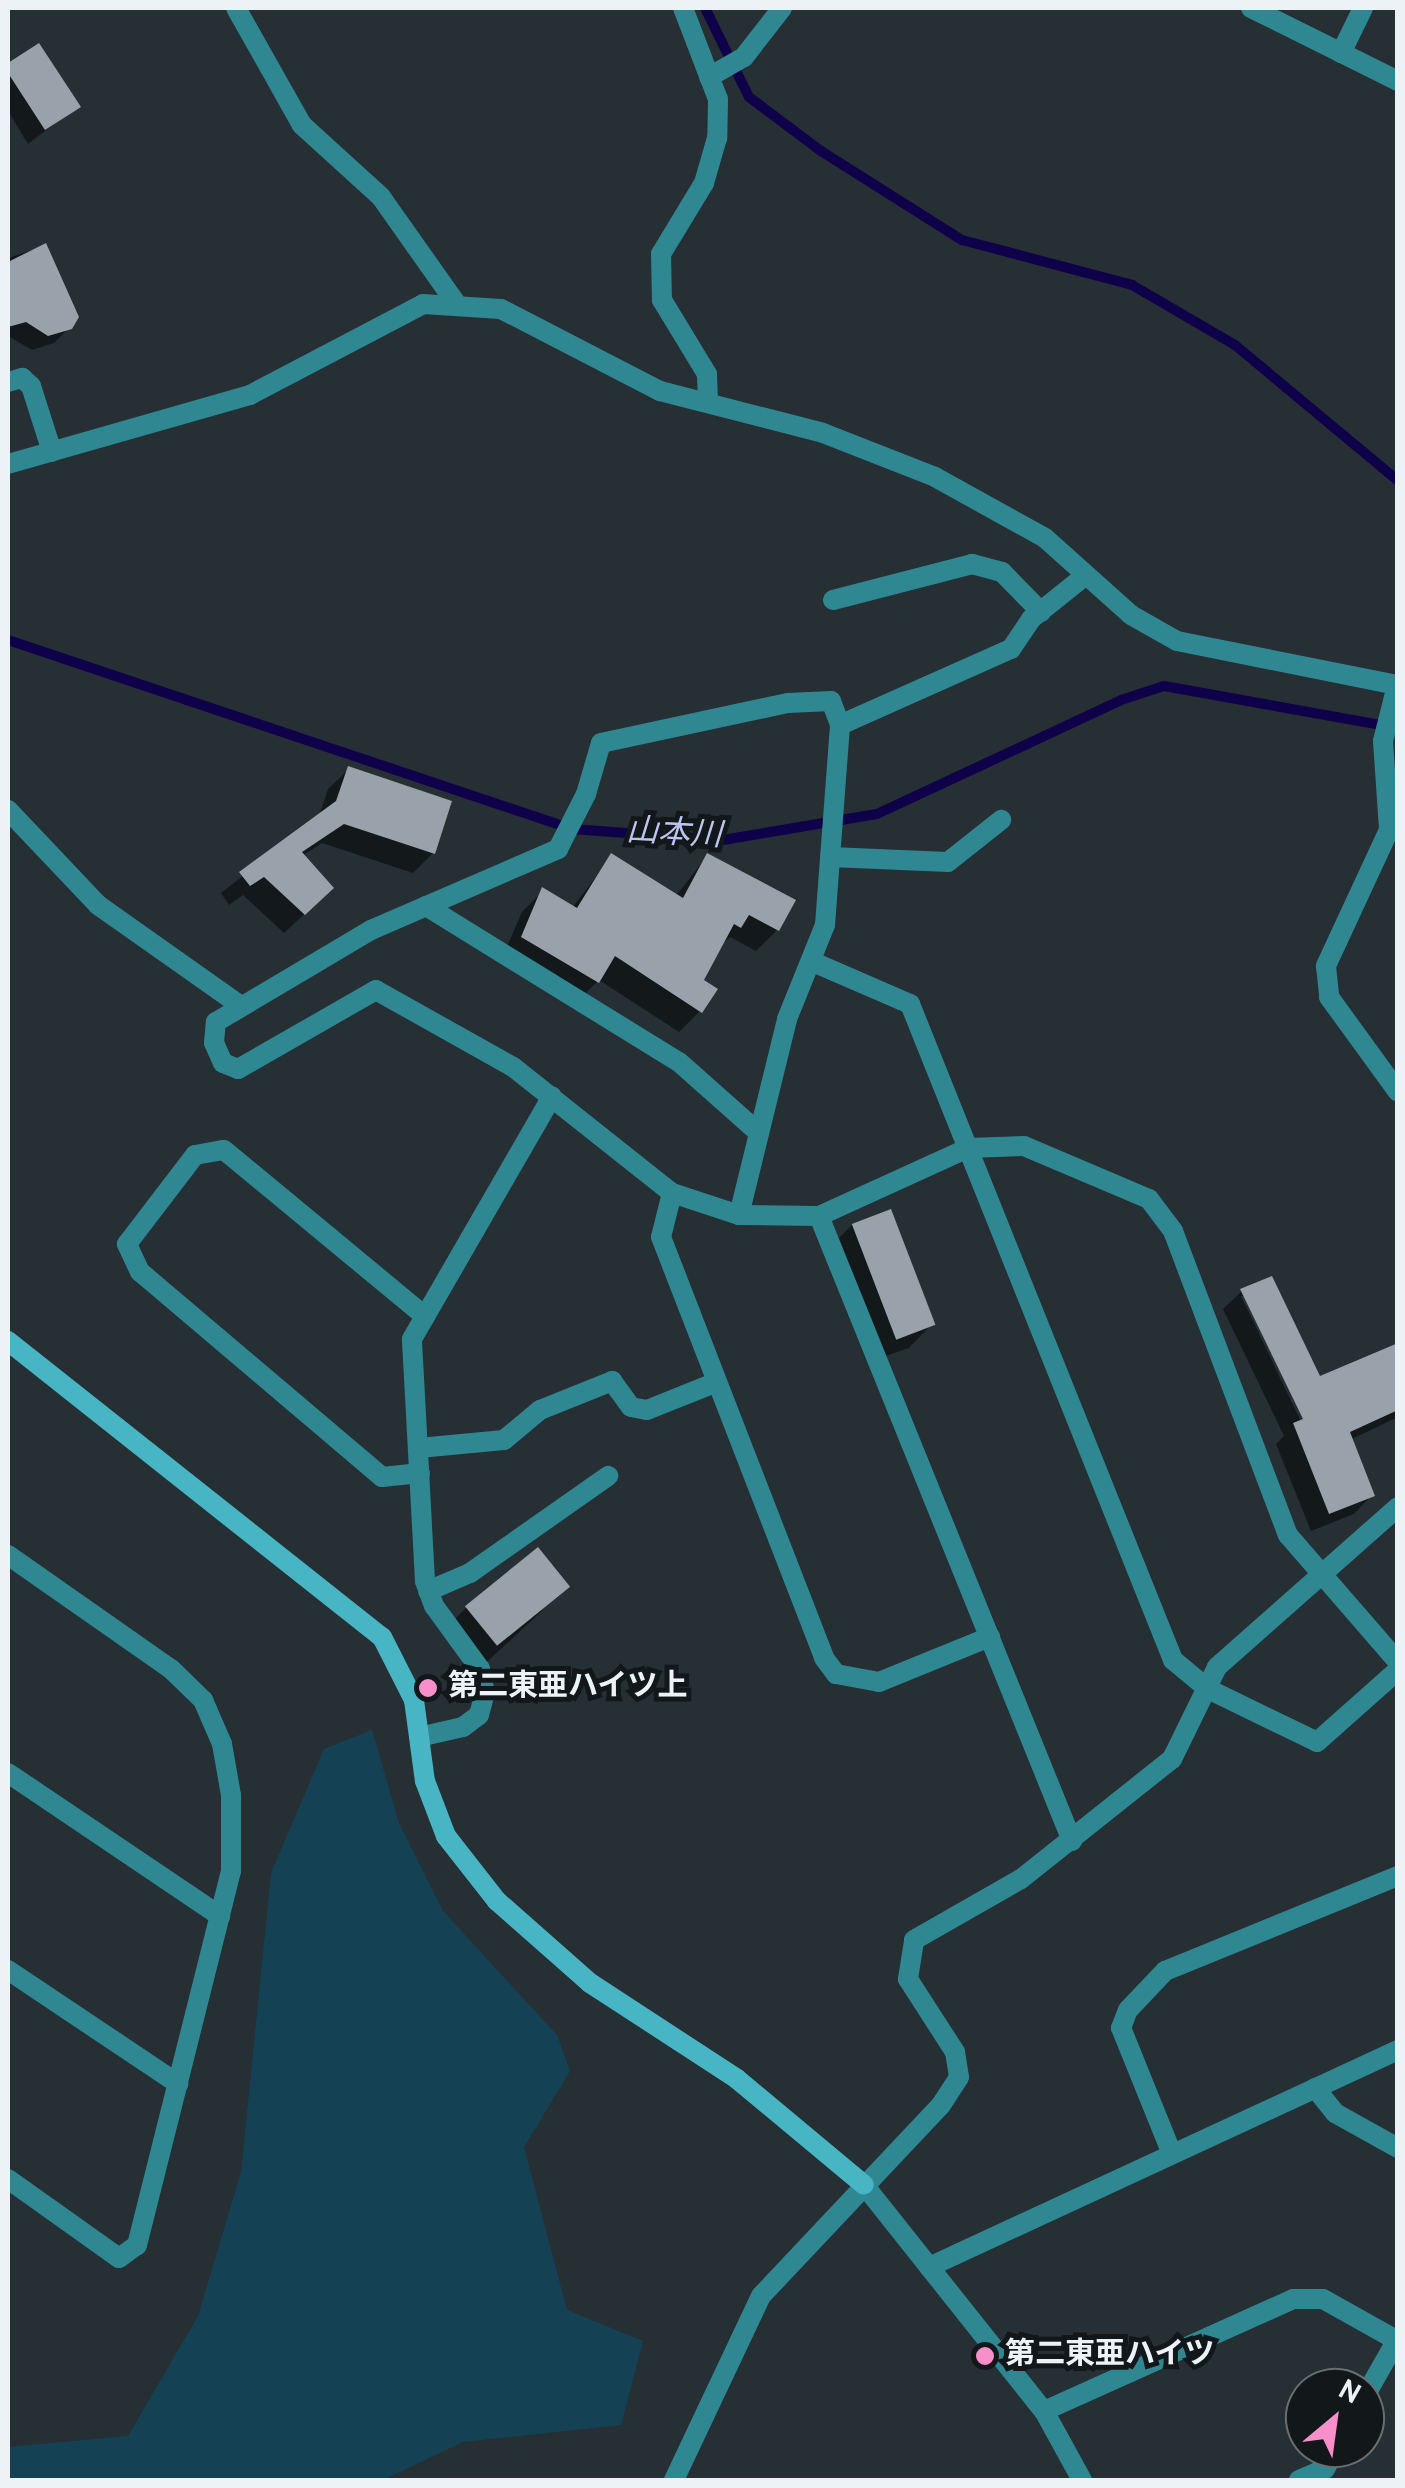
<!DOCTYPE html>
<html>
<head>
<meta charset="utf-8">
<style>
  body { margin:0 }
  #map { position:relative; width:1405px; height:2488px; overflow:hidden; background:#252f34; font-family:Overpass,"Noto Sans JP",sans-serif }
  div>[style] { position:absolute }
  .green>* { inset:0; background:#154155 }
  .shadow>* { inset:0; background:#0007 }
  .stream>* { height:10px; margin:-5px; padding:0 5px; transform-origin:5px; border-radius:5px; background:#0f004a }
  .building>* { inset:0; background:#99a1ab; transform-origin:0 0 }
  .street>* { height:20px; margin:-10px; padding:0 10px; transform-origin:10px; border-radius:10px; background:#2f8792 }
  .secondary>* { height:20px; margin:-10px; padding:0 10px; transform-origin:10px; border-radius:10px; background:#47b5c4 }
  .dots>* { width:28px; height:28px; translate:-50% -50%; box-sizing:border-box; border:5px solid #121719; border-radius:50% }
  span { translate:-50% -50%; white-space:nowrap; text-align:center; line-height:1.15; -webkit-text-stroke:10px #121719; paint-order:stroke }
  .poi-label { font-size:30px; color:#ecf2f6; font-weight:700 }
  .left { translate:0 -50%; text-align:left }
  .water-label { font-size:32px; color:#bdc4f0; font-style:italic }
  .frame { position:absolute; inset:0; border:10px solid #ecf2f6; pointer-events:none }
  .north { position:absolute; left:1285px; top:2368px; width:100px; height:100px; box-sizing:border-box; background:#121719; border:2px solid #696f71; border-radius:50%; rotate:29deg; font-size:28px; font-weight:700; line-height:40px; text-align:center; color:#ecf2f6 }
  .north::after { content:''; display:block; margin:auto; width:35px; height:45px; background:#f98fca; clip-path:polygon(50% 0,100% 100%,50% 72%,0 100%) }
</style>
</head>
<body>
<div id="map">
  <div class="green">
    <i style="clip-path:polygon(372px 1730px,399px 1823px,443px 1911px,557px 2035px,570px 2071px,524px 2147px,567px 2310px,643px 2341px,621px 2425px,463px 2442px,383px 2480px,8px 2480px,8px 2447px,128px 2436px,198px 2316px,241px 2172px,271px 1873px,324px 1749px)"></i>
  </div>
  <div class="shadow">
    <i style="clip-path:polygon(38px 46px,78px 106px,28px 144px,8px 111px,8px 66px)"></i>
    <i style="clip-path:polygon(44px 246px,70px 327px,54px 343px,32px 350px,8px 336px,8px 258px)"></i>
    <i style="clip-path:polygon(349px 769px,433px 853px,413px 873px,322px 843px,302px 856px,311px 908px,284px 933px,243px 895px,229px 905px,221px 893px,319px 816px,328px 789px)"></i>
    <i style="clip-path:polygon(612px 856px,676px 896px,707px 856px,777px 930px,756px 951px,730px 937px,719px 947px,701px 981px,700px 1011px,679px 1032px,599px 980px,576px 1002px,502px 958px,522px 912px,543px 891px,572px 908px)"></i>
    <i style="clip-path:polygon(852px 1225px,932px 1324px,909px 1348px,871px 1361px,829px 1248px)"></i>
    <i style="clip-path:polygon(evenodd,1271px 1279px,1319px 1380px,1398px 1345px,1398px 1417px,1350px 1440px,1372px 1495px,1354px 1514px,1311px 1531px,1276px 1444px,1284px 1436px,1223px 1309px,1242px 1291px,1271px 1279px,1241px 1296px,1247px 1296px,1310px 1430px,1306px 1432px,1241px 1296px)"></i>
    <i style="clip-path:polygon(466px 1608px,543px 1610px,476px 1672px,443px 1631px)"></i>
  </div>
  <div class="stream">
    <i style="left:705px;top:8px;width:99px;rotate:63.7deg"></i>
    <i style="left:749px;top:97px;width:90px;rotate:36.9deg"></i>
    <i style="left:821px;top:151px;width:167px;rotate:32.3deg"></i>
    <i style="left:962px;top:240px;width:176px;rotate:14.8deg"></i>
    <i style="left:1132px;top:285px;width:119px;rotate:30.2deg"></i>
    <i style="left:1235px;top:345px;width:212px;rotate:39.8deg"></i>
    <i style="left:8px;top:640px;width:595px;rotate:18.53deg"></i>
    <i style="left:572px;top:829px;width:151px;rotate:4.2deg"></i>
    <i style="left:723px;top:840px;width:156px;rotate:-9.6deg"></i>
    <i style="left:877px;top:814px;width:269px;rotate:-25deg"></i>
    <i style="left:1121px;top:700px;width:45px;rotate:-18deg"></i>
    <i style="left:1164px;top:686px;width:238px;rotate:10.2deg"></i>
  </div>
  <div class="building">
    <i style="clip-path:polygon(39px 43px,81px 107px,45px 130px,8px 73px,8px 63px)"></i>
    <i style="clip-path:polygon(46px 243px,79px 317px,72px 329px,48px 336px,26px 322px,8px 327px,8px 262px)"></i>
    <i style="clip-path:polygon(348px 766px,452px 801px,435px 854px,344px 824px,302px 852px,334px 888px,305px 915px,264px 877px,250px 886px,239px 872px,336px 801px)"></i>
    <i style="clip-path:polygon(611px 853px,683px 898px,707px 853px,796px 900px,779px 931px,749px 915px,741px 928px,734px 924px,704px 980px,718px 989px,702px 1013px,615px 956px,599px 983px,521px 937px,542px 887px,577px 908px)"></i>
    <i style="left:891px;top:1209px;width:124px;height:42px;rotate:69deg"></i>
    <i style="clip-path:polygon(1272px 1276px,1320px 1376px,1398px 1343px,1398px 1410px,1350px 1432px,1375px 1496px,1329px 1514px,1293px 1423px,1303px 1419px,1240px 1289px)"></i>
    <i style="left:538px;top:1547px;width:51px;height:94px;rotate:51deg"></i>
  </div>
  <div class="street">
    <i style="left:236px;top:8px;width:134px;rotate:60.6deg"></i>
    <i style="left:302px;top:125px;width:107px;rotate:42.3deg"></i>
    <i style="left:381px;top:197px;width:128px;rotate:54.8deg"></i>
    <i style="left:683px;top:8px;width:97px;rotate:69deg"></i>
    <i style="left:718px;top:99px;width:39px;rotate:91deg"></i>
    <i style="left:717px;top:138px;width:47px;rotate:106.1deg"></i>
    <i style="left:704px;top:183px;width:83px;rotate:121.2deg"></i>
    <i style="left:661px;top:254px;width:46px;rotate:88.8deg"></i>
    <i style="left:662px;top:300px;width:87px;rotate:58.7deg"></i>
    <i style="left:707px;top:374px;width:29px;rotate:88deg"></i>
    <i style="left:1251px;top:8px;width:164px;rotate:26.4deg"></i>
    <i style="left:1341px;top:53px;width:50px;rotate:-63.9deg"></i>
    <i style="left:709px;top:77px;width:40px;rotate:-29.7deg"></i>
    <i style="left:744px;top:57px;width:62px;rotate:-52.2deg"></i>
    <i style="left:8px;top:382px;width:15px;rotate:-16deg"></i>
    <i style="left:22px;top:378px;width:12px;rotate:42deg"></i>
    <i style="left:31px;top:386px;width:69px;rotate:72.3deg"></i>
    <i style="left:8px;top:464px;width:252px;rotate:-15.9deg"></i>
    <i style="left:250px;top:395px;width:195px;rotate:-27.7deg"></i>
    <i style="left:423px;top:304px;width:78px;rotate:3.7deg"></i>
    <i style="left:501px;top:309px;width:179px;rotate:27.3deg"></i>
    <i style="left:660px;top:391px;width:168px;rotate:14.4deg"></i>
    <i style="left:823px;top:433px;width:120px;rotate:21.4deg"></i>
    <i style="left:935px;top:477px;width:126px;rotate:29deg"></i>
    <i style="left:1045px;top:538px;width:115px;rotate:41.8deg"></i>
    <i style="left:1131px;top:615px;width:53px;rotate:29.5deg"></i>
    <i style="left:1177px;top:641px;width:225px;rotate:11.3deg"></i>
    <i style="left:833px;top:600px;width:144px;rotate:-14.5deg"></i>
    <i style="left:972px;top:564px;width:31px;rotate:15deg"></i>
    <i style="left:1002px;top:572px;width:56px;rotate:45.7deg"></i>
    <i style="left:1397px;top:685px;width:58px;rotate:104deg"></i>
    <i style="left:1383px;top:741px;width:89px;rotate:86.1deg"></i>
    <i style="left:1389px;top:830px;width:150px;rotate:114.9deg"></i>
    <i style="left:1326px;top:966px;width:31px;rotate:84deg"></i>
    <i style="left:1329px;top:997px;width:117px;rotate:54deg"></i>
    <i style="left:8px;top:810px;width:131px;rotate:46.5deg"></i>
    <i style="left:98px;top:905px;width:174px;rotate:35.2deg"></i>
    <i style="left:830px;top:857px;width:118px;rotate:2.4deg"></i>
    <i style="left:948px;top:862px;width:68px;rotate:-38.4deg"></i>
    <i style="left:426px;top:906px;width:297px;rotate:31.7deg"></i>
    <i style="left:679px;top:1062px;width:107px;rotate:41.6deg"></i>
    <i style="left:813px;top:962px;width:106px;rotate:23.4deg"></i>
    <i style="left:910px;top:1004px;width:707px;rotate:68.15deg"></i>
    <i style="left:1173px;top:1660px;width:45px;rotate:39.6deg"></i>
    <i style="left:1208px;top:1689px;width:121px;rotate:25.9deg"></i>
    <i style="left:1317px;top:1742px;width:108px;rotate:-41.6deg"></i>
    <i style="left:672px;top:1193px;width:45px;rotate:104deg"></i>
    <i style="left:661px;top:1237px;width:451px;rotate:68.8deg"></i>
    <i style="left:824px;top:1658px;width:20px;rotate:53deg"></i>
    <i style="left:836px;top:1674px;width:44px;rotate:10.5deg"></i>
    <i style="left:879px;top:1682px;width:120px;rotate:-22.1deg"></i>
    <i style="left:739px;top:1215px;width:71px;rotate:-161.8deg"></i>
    <i style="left:672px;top:1193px;width:203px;rotate:-141.6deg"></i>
    <i style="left:513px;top:1067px;width:157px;rotate:-150.7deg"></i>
    <i style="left:376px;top:990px;width:159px;rotate:150.2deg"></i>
    <i style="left:238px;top:1069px;width:16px;rotate:-158deg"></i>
    <i style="left:223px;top:1063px;width:22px;rotate:-114deg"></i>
    <i style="left:214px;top:1043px;width:21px;rotate:-85deg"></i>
    <i style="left:216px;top:1022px;width:180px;rotate:-30.7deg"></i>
    <i style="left:371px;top:930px;width:204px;rotate:-23.4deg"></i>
    <i style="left:558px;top:849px;width:62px;rotate:-63deg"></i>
    <i style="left:586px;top:794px;width:53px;rotate:-73.6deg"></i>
    <i style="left:601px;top:743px;width:191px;rotate:-12.1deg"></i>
    <i style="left:788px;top:703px;width:43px;rotate:-2.7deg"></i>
    <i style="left:831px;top:701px;width:26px;rotate:69deg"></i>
    <i style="left:819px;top:1216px;width:164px;rotate:-24.5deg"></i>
    <i style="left:968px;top:1148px;width:56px;rotate:-2deg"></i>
    <i style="left:1024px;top:1146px;width:136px;rotate:23deg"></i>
    <i style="left:1149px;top:1199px;width:40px;rotate:53deg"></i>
    <i style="left:1173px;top:1231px;width:325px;rotate:69.3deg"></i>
    <i style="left:1288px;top:1535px;width:168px;rotate:49.1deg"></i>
    <i style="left:419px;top:1448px;width:85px;rotate:-5.4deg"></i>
    <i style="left:504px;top:1440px;width:47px;rotate:-39.8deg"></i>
    <i style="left:540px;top:1410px;width:78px;rotate:-21.9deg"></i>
    <i style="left:612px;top:1381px;width:32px;rotate:54deg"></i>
    <i style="left:631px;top:1407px;width:16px;rotate:11deg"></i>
    <i style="left:647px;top:1410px;width:75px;rotate:-21.8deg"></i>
    <i style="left:420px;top:1473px;width:38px;rotate:174deg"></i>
    <i style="left:382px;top:1477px;width:317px;rotate:-139.7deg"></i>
    <i style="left:140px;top:1272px;width:31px;rotate:-115deg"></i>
    <i style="left:127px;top:1244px;width:112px;rotate:-52.6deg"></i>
    <i style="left:195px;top:1155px;width:29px;rotate:-10deg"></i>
    <i style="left:224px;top:1150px;width:261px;rotate:39.6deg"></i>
    <i style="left:8px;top:1555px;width:199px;rotate:35deg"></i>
    <i style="left:171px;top:1669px;width:45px;rotate:44.1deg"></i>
    <i style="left:203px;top:1700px;width:48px;rotate:66.6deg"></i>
    <i style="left:222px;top:1744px;width:52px;rotate:80deg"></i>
    <i style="left:231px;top:1795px;width:76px;rotate:90deg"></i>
    <i style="left:231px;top:1871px;width:386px;rotate:104.1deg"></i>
    <i style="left:137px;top:2245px;width:22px;rotate:144deg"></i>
    <i style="left:119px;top:2258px;width:136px;rotate:-144.6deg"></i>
    <i style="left:428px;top:1591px;width:46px;rotate:-23.2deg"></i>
    <i style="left:470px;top:1573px;width:169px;rotate:-35.1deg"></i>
    <i style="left:419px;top:1737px;width:45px;rotate:-12.8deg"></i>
    <i style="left:463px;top:1727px;width:20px;rotate:-37deg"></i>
    <i style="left:479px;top:1715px;width:23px;rotate:-75deg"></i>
    <i style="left:485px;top:1693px;width:25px;rotate:-102deg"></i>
    <i style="left:480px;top:1669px;width:78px;rotate:-126.1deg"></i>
    <i style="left:434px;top:1606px;width:27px;rotate:-110deg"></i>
    <i style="left:425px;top:1581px;width:242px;rotate:-93.1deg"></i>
    <i style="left:412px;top:1339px;width:280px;rotate:-60deg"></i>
    <i style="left:8px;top:1773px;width:256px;rotate:34deg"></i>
    <i style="left:1072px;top:1841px;width:674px;rotate:-112.04deg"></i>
    <i style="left:819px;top:1216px;width:80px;rotate:-179.3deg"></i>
    <i style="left:739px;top:1215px;width:202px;rotate:-76.2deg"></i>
    <i style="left:787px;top:1019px;width:101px;rotate:-68deg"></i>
    <i style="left:825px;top:925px;width:201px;rotate:-85.7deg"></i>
    <i style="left:840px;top:725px;width:187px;rotate:-24deg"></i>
    <i style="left:1011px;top:649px;width:36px;rotate:-56deg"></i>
    <i style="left:1031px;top:619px;width:70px;rotate:-38.7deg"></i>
    <i style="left:8px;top:1970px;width:205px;rotate:33.8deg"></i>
    <i style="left:1315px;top:2088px;width:32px;rotate:51deg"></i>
    <i style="left:1335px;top:2113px;width:72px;rotate:29.1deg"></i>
    <i style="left:1172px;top:2154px;width:136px;rotate:-112deg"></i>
    <i style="left:1121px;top:2028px;width:19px;rotate:-69deg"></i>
    <i style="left:1128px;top:2010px;width:54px;rotate:-46.5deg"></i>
    <i style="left:1165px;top:1971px;width:252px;rotate:-22.2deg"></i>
    <i style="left:864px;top:2185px;width:289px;rotate:51.5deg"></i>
    <i style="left:1044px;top:2411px;width:79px;rotate:61.2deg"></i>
    <i style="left:929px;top:2267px;width:517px;rotate:-24.83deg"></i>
    <i style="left:1365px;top:2396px;width:67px;rotate:-60.4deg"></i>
    <i style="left:1044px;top:2411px;width:273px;rotate:-24.2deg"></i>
    <i style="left:1293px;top:2299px;width:30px"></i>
    <i style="left:1323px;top:2299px;width:86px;rotate:29.2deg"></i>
    <i style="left:674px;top:2480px;width:204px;rotate:-64.7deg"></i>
    <i style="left:761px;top:2296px;width:262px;rotate:-46.7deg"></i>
    <i style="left:941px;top:2105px;width:33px;rotate:-57deg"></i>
    <i style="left:959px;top:2077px;width:25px;rotate:-99deg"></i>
    <i style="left:955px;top:2052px;width:87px;rotate:-122.8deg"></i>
    <i style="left:908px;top:1979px;width:39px;rotate:-81deg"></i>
    <i style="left:914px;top:1940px;width:123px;rotate:-29.7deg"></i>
    <i style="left:1021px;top:1879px;width:193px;rotate:-38.5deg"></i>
    <i style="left:1172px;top:1759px;width:102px;rotate:-63.9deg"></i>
    <i style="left:1217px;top:1667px;width:242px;rotate:-41.5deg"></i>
    <i style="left:1299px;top:2480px;width:28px;rotate:-23deg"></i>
    <i style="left:1325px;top:2469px;width:24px;rotate:-62deg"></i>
  </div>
  <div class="secondary">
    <i style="left:8px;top:1341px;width:477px;rotate:38.4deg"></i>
    <i style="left:382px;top:1637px;width:71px;rotate:63.1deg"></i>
    <i style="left:414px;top:1700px;width:82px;rotate:82.3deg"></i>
    <i style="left:425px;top:1781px;width:59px;rotate:69.1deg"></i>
    <i style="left:446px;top:1836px;width:83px;rotate:51.9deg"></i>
    <i style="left:497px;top:1901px;width:124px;rotate:41.4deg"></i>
    <i style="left:590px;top:1983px;width:176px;rotate:33.1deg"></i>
    <i style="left:737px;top:2079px;width:165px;rotate:39.8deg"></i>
  </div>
  <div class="dots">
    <i style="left:428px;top:1688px;background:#f98fca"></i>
    <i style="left:985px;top:2356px;background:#f98fca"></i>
  </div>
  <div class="poi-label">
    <span class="left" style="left:448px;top:1688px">第二東亜ハイツ上</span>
    <span class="left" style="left:1005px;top:2356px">第二東亜ハイツ</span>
  </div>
  <div class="water-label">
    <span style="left:674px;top:835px;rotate:3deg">山本川</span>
  </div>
  <div class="frame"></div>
  <div class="north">N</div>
</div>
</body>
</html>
